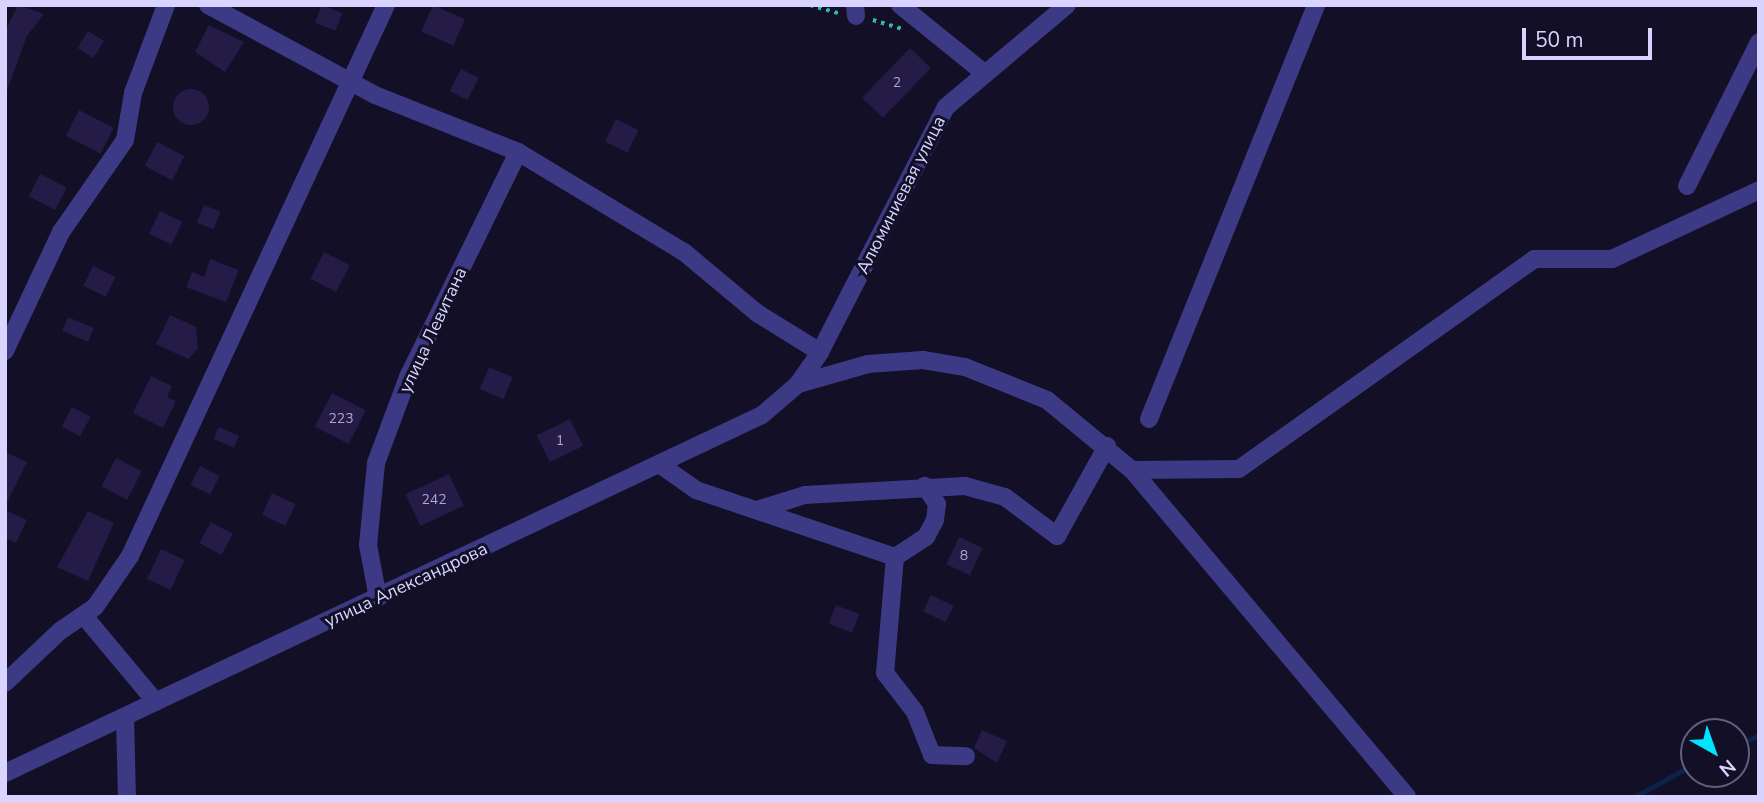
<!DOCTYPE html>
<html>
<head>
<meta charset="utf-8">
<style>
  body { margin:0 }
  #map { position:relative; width:1764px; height:802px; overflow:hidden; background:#130f26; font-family:"Nunito Sans",sans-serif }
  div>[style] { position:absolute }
  .stream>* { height:5px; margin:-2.5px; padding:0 2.5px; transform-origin:2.5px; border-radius:2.5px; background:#0c2248 }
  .building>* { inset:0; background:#241b47; transform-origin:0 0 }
  .round { border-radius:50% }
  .path>* { height:3.5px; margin-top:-1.75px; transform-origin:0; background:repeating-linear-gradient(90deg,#2fb8b0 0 3.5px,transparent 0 8.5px) }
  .minor>* { height:18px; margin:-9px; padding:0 9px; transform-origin:9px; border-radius:9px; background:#3d3a85 }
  span { translate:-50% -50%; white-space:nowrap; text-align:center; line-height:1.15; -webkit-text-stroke:6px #130f26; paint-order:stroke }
  .number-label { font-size:14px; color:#aca6d1 }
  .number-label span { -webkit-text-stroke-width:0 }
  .street-label { font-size:18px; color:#d9d4ff }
  .frame { position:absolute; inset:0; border:7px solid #d9d4ff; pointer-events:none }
  .north { position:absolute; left:1680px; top:718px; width:70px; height:70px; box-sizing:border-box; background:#130f26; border:2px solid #625e7d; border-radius:50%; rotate:140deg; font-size:19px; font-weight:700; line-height:28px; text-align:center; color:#d9d4ff }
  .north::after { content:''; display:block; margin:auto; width:24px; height:32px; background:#00e5ff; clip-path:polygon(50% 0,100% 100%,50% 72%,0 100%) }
  .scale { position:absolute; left:1522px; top:28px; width:130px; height:32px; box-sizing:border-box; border:4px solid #d9d4ff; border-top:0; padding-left:9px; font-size:21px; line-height:24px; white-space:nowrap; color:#d9d4ff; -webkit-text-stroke:5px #130f26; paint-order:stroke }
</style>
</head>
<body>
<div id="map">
  <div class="stream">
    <i style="left:1736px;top:745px;width:25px;rotate:-23deg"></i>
    <i style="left:1634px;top:797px;width:68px;rotate:-28.8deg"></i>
  </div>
  <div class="building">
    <i style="clip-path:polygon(18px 5px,44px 14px,27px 36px,5px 96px,5px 31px)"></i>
    <i style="left:322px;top:5px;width:22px;height:19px;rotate:22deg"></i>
    <i style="left:433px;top:5px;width:35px;height:29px;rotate:24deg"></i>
    <i style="clip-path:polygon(209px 25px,244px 42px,225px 72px,195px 52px)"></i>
    <i style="left:88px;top:31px;width:19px;height:20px;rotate:32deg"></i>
    <i style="left:910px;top:48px;width:29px;height:69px;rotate:44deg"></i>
    <i style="left:461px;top:69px;width:20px;height:25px;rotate:27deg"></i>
    <i class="round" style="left:173px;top:89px;width:36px;height:36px"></i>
    <i style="left:79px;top:110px;width:39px;height:29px;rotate:27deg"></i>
    <i style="left:616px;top:119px;width:25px;height:25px;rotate:26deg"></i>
    <i style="left:157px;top:142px;width:31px;height:27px;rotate:27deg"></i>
    <i style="left:40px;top:174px;width:30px;height:25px;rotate:27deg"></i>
    <i style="left:204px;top:205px;width:18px;height:19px;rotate:22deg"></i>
    <i style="left:160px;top:211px;width:25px;height:25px;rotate:26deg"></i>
    <i style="left:324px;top:252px;width:29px;height:30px;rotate:27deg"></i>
    <i style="clip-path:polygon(210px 259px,239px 270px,226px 302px,186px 287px,192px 272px,204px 277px)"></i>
    <i style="left:93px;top:266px;width:25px;height:22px;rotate:26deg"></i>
    <i style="clip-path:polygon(170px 315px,196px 327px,198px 349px,188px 359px,156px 344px)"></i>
    <i style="left:68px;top:317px;width:28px;height:15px;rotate:23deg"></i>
    <i style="left:489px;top:367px;width:26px;height:24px;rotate:23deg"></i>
    <i style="clip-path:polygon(151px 376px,172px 386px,167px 397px,176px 401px,163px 428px,133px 413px)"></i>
    <i style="left:332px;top:393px;width:38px;height:38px;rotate:27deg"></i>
    <i style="left:72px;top:407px;width:21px;height:22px;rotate:28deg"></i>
    <i style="left:570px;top:419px;width:30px;height:37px;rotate:64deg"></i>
    <i style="left:219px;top:427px;width:22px;height:13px;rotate:24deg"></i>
    <i style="clip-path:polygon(5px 452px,27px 462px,5px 507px)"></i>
    <i style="left:116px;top:458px;width:29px;height:32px;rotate:27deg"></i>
    <i style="left:200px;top:466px;width:22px;height:21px;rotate:27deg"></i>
    <i style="left:449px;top:474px;width:35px;height:48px;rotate:65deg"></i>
    <i style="left:272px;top:493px;width:26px;height:24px;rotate:25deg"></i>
    <i style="clip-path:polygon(5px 510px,27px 520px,16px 543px,5px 538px)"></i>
    <i style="clip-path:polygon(88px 511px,114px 523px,88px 581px,57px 567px)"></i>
    <i style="left:211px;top:522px;width:25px;height:24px;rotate:29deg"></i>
    <i style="left:959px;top:537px;width:26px;height:30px;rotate:25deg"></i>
    <i style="left:161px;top:549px;width:26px;height:33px;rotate:25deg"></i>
    <i style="left:931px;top:595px;width:25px;height:18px;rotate:26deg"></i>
    <i style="left:836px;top:605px;width:25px;height:20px;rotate:21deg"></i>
    <i style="clip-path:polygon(982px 730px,1007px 741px,997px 763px,974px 748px)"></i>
  </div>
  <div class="path">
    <i style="left:810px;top:5px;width:32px;rotate:16deg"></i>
    <i style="left:873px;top:20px;width:30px;rotate:17deg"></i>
  </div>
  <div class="minor">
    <i style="left:208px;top:5px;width:190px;rotate:28.3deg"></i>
    <i style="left:375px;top:95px;width:154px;rotate:21.7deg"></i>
    <i style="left:518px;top:152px;width:194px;rotate:31.1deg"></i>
    <i style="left:684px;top:252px;width:95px;rotate:39.9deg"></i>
    <i style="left:757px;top:313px;width:74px;rotate:31.8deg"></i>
    <i style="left:855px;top:5px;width:11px;rotate:85deg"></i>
    <i style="left:900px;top:5px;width:107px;rotate:38.9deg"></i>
    <i style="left:1687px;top:186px;width:161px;rotate:-63.4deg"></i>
    <i style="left:5px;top:351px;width:132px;rotate:-64.8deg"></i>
    <i style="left:61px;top:232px;width:112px;rotate:-55.2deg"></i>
    <i style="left:125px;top:140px;width:48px;rotate:-80.3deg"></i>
    <i style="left:133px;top:93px;width:94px;rotate:-69.4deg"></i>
    <i style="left:798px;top:384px;width:73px;rotate:-15.9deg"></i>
    <i style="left:868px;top:364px;width:55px;rotate:-4.2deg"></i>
    <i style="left:923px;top:360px;width:43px;rotate:9.5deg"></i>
    <i style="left:965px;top:367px;width:88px;rotate:21.9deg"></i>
    <i style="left:1047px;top:400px;width:110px;rotate:39.5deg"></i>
    <i style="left:1132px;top:470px;width:427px;rotate:49.9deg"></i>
    <i style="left:1149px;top:419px;width:446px;rotate:-68deg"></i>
    <i style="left:662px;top:466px;width:42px;rotate:35.2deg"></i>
    <i style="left:696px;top:490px;width:210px;rotate:18.6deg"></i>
    <i style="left:895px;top:557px;width:37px;rotate:-33deg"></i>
    <i style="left:926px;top:537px;width:19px;rotate:-62deg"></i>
    <i style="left:935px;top:520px;width:16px;rotate:-83deg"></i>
    <i style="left:937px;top:504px;width:22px;rotate:-124deg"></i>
    <i style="left:1132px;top:470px;width:107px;rotate:-0.5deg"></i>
    <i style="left:1239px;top:469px;width:362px;rotate:-35.4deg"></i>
    <i style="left:1534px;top:259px;width:78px"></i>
    <i style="left:1612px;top:259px;width:162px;rotate:-25.1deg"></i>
    <i style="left:760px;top:509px;width:47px;rotate:-17.3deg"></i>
    <i style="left:805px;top:495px;width:160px;rotate:-3.2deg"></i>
    <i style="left:965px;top:486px;width:41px;rotate:15.4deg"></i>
    <i style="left:1005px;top:497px;width:65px;rotate:36.9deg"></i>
    <i style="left:1057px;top:536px;width:103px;rotate:-60.9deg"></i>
    <i style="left:895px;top:557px;width:116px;rotate:94.9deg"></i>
    <i style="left:885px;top:673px;width:49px;rotate:52.4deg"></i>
    <i style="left:915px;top:712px;width:46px;rotate:68.4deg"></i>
    <i style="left:932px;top:755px;width:34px;rotate:2deg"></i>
    <i style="left:378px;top:598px;width:54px;rotate:-100.7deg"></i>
    <i style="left:368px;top:545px;width:82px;rotate:-84.4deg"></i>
    <i style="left:376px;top:463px;width:92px;rotate:-69.6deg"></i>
    <i style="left:408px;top:377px;width:250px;rotate:-63.9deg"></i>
    <i style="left:84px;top:616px;width:112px;rotate:50.1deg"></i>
    <i style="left:5px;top:683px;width:76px;rotate:-43.4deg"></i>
    <i style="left:60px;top:631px;width:42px;rotate:-34.4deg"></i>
    <i style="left:95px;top:607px;width:62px;rotate:-55.5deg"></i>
    <i style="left:130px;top:556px;width:608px;rotate:-65.08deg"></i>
    <i style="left:125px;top:717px;width:80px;rotate:88.6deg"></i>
    <i style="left:5px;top:773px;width:837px;rotate:-25.31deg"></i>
    <i style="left:762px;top:415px;width:48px;rotate:-40.7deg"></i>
    <i style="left:798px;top:384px;width:39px;rotate:-55deg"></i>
    <i style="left:820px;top:352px;width:276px;rotate:-62.8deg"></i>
    <i style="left:946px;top:107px;width:158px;rotate:-40.1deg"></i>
  </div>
  <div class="number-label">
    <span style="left:897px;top:83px">2</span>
    <span style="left:341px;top:419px">223</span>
    <span style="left:560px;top:441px">1</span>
    <span style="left:434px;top:500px">242</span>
    <span style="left:964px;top:556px">8</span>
  </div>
  <div class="street-label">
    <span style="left:901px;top:195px;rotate:-63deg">Алюминиевая улица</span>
    <span style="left:433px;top:330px;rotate:-65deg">улица Левитана</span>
    <span style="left:406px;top:585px;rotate:-25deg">улица Александрова</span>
  </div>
  <div class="frame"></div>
  <div class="north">N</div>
  <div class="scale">50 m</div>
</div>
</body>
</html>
